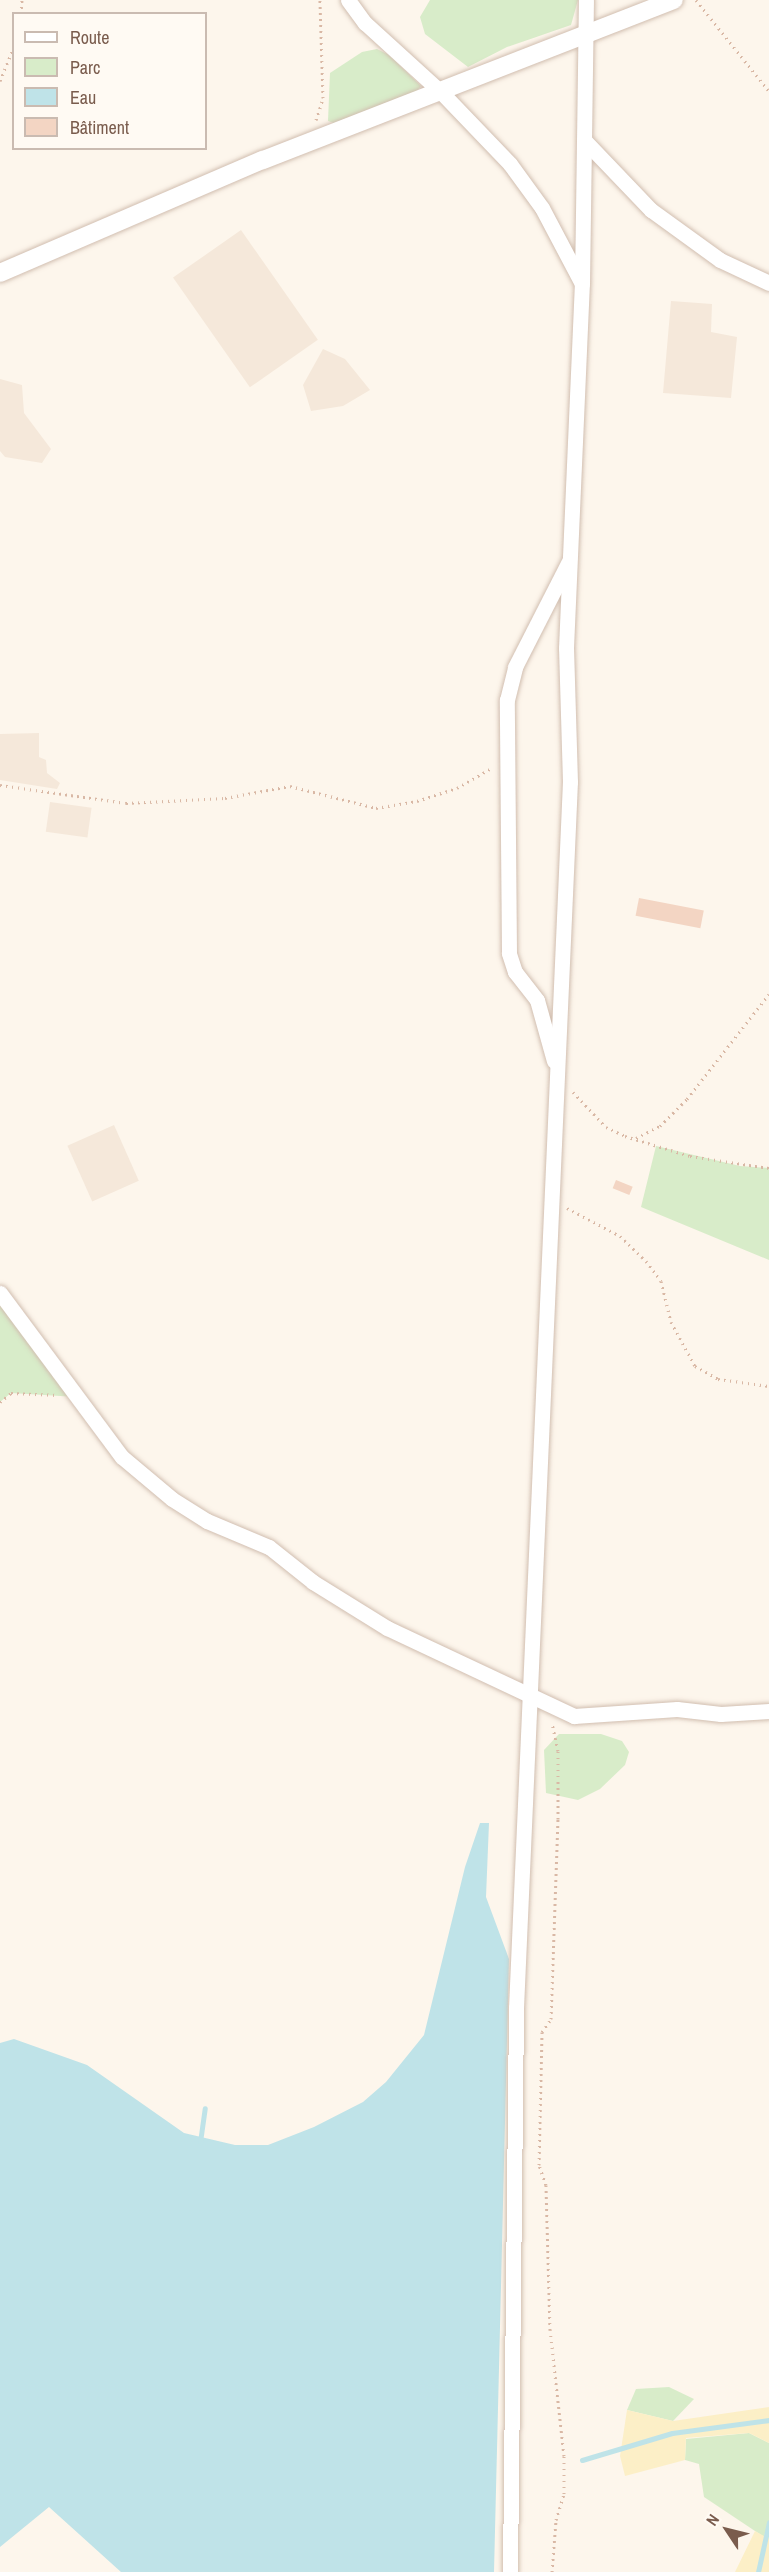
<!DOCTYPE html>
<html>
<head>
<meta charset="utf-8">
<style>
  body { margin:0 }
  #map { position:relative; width:769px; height:2572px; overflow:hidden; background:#fdf6ec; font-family:"Archivo Narrow",sans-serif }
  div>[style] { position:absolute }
  .residential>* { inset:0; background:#f5e8da; transform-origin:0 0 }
  .green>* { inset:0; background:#d8ecc9 }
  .sand>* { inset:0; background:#fcefc7 }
  .water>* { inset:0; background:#bfe3e8 }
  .stream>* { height:5px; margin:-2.5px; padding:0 2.5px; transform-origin:2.5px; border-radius:2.5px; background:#bfe3e8 }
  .building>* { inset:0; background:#f3d5c3; transform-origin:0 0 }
  .path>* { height:3px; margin-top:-1.5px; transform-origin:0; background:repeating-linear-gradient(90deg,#d9b8a5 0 1.5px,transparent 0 6px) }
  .roads { filter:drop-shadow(0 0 2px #d1beb0) drop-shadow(0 0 2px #d1beb0) }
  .minor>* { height:15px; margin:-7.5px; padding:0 7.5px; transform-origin:7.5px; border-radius:7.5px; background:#fff }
  .tertiary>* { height:18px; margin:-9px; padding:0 9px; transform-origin:9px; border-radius:9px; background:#fff }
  span { translate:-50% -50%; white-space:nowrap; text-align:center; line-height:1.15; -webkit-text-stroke:4.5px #fffaf3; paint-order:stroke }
  .legend { position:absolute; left:12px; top:12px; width:195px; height:138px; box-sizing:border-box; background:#fffaf3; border:2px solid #cabbb1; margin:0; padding:8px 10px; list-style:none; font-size:18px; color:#7a5c4d }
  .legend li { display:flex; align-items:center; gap:12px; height:30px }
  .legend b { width:30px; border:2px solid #cabbb1 }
  .north { position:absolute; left:697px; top:2500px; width:60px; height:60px; -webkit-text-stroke:4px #fffaf3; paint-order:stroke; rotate:305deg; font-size:16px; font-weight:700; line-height:24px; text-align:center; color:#7a5c4d }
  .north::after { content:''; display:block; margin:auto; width:21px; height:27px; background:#7a5c4d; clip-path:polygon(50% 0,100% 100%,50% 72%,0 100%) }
</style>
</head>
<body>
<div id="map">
  <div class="residential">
    <i style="left:241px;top:230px;width:134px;height:83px;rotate:55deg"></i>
    <i style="clip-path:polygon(671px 301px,712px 304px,711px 332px,737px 337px,731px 398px,663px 393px)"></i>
    <i style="clip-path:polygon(323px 349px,345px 359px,370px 390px,343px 406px,311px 411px,303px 385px)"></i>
    <i style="clip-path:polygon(0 379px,22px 385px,24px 413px,51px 449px,42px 463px,5px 457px,0 451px)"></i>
    <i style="clip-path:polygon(39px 733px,39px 757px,46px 760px,47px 773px,60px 783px,57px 789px,0 780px,0 734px)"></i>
    <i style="left:50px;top:802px;width:42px;height:30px;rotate:8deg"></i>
    <i style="left:114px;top:1125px;width:61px;height:51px;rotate:66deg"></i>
  </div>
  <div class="green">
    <i style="clip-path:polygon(430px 0,578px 0,571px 25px,507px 47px,468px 67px,425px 34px,420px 17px)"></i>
    <i style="clip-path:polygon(377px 49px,389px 55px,421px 86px,415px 94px,334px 123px,328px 121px,330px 73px,362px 52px)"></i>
    <i style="clip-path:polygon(656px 1146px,740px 1166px,769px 1168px,769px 1260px,641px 1207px)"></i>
    <i style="clip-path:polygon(0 1293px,77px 1397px,11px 1393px,0 1402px)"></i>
    <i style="clip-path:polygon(559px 1734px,601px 1734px,622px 1741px,629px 1752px,625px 1765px,600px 1789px,578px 1800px,546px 1793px,544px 1750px)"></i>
    <i style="clip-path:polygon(669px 2387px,694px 2399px,673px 2421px,627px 2410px,636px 2389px)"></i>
    <i style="clip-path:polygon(749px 2433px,769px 2443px,769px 2522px,764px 2537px,704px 2497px,699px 2464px,685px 2460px,686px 2439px)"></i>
  </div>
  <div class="sand">
    <i style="clip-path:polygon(769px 2407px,769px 2443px,749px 2433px,686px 2438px,685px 2460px,625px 2476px,620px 2456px,627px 2410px,673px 2421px)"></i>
    <i style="clip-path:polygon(769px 2522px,769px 2572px,735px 2572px,755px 2531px,764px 2536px)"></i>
  </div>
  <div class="water">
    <i style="clip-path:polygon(480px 1823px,489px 1823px,486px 1897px,509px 1959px,494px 2572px,121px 2572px,49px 2507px,0 2547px,0 2043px,14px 2039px,87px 2065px,184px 2133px,235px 2145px,268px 2145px,314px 2127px,363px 2102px,386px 2082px,424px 2035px,465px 1867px)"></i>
  </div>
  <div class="stream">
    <i style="left:200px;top:2142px;width:34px;rotate:-82deg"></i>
    <i style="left:582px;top:2460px;width:94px;rotate:-16.7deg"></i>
    <i style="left:672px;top:2433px;width:98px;rotate:-7.6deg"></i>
    <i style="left:758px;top:2572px;width:51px;rotate:-77.6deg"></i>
  </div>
  <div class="building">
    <i style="left:639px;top:898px;width:66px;height:18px;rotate:11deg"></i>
    <i style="left:616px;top:1180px;width:18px;height:9px;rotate:22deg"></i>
  </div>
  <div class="path">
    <i style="left:696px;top:0;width:117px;rotate:51.3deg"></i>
    <i style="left:21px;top:14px;width:14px;rotate:-86deg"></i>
    <i style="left:0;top:81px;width:37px;rotate:-68deg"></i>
    <i style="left:316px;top:120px;width:23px;rotate:-72deg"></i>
    <i style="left:323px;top:98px;width:98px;rotate:-91.8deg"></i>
    <i style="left:0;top:785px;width:127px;rotate:8.1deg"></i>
    <i style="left:126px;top:803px;width:99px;rotate:-2.9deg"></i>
    <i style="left:225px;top:798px;width:66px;rotate:-10.5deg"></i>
    <i style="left:290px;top:786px;width:89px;rotate:14.3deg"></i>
    <i style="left:376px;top:808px;width:42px;rotate:-9.7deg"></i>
    <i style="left:417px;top:801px;width:42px;rotate:-18deg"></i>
    <i style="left:457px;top:788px;width:39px;rotate:-30deg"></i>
    <i style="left:573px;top:1092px;width:48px;rotate:46.7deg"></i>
    <i style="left:606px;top:1127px;width:21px;rotate:25deg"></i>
    <i style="left:625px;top:1136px;width:68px;rotate:17.1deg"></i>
    <i style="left:690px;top:1156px;width:80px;rotate:8.6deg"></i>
    <i style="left:636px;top:1138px;width:27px;rotate:-27deg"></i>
    <i style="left:660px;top:1126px;width:38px;rotate:-45deg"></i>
    <i style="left:687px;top:1099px;width:133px;rotate:-52deg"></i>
    <i style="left:567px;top:1208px;width:60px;rotate:27.8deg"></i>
    <i style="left:620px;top:1236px;width:36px;rotate:44deg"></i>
    <i style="left:646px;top:1261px;width:25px;rotate:53deg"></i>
    <i style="left:661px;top:1281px;width:42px;rotate:76.3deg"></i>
    <i style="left:671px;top:1322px;width:50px;rotate:61.4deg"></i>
    <i style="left:695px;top:1366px;width:26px;rotate:29deg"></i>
    <i style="left:718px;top:1379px;width:51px;rotate:7.8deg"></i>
    <i style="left:0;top:1402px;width:14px;rotate:-39deg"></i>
    <i style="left:11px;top:1393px;width:46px;rotate:2.5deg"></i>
    <i style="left:552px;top:2572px;width:52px;rotate:-85.6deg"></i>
    <i style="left:556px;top:2520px;width:27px;rotate:-73deg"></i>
    <i style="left:564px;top:2494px;width:38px;rotate:-90deg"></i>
    <i style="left:564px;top:2456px;width:127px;rotate:-96.3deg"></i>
    <i style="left:550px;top:2330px;width:145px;rotate:-91.6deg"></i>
    <i style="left:546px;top:2185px;width:21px;rotate:-109deg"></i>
    <i style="left:539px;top:2165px;width:133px;rotate:-88.7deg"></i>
    <i style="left:542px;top:2032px;width:16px;rotate:-55deg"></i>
    <i style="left:551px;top:2019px;width:200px;rotate:-88deg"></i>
    <i style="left:558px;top:1819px;width:68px;rotate:-90deg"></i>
    <i style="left:558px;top:1751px;width:29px;rotate:-102deg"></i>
  </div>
  <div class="roads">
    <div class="minor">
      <i style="left:348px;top:0;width:29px;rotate:54deg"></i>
      <i style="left:365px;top:23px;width:104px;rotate:42.3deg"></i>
      <i style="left:442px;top:93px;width:98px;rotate:46.2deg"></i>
      <i style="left:510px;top:164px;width:54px;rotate:54deg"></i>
      <i style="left:542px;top:208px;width:84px;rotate:62.2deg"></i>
      <i style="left:584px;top:140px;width:97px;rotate:46.3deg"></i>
      <i style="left:651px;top:210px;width:85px;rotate:35.9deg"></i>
      <i style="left:720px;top:260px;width:54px;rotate:25.1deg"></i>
      <i style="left:554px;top:1061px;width:63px;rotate:-105.6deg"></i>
      <i style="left:537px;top:1000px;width:36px;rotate:-128deg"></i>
      <i style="left:515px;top:972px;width:20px;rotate:-108deg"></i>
      <i style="left:509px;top:953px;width:253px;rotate:-90.5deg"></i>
      <i style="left:507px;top:700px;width:34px;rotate:-76deg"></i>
      <i style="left:515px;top:667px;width:117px;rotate:-63deg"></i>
      <i style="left:0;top:1293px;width:204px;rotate:53.4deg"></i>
      <i style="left:122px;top:1457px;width:65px;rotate:40deg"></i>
      <i style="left:172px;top:1499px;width:41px;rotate:32.2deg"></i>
      <i style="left:207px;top:1521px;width:67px;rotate:22.8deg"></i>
      <i style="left:269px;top:1547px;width:56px;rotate:38.5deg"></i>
      <i style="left:313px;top:1582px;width:87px;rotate:31.9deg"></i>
      <i style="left:387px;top:1628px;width:207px;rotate:25.2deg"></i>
      <i style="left:574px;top:1716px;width:103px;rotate:-3.9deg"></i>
      <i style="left:677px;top:1709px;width:44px;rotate:6.5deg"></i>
      <i style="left:721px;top:1714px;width:48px;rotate:-3.6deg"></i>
      <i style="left:510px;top:2572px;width:564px;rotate:-89.39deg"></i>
      <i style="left:516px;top:2008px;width:1227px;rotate:-87.48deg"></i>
      <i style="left:570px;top:782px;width:134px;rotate:-91.7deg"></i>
      <i style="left:566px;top:648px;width:364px;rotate:-87.5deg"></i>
      <i style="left:582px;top:284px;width:284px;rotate:-89.2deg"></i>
    </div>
    <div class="tertiary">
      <i style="left:0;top:273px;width:286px;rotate:-23.3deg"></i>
      <i style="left:263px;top:160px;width:441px;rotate:-21.3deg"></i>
    </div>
  </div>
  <ul class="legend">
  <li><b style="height:8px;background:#fff"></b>Route</li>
  <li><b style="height:16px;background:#d8ecc9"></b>Parc</li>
  <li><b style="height:16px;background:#bfe3e8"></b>Eau</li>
  <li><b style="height:16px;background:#f3d5c3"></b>Bâtiment</li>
  </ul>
  <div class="north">N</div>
</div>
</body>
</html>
